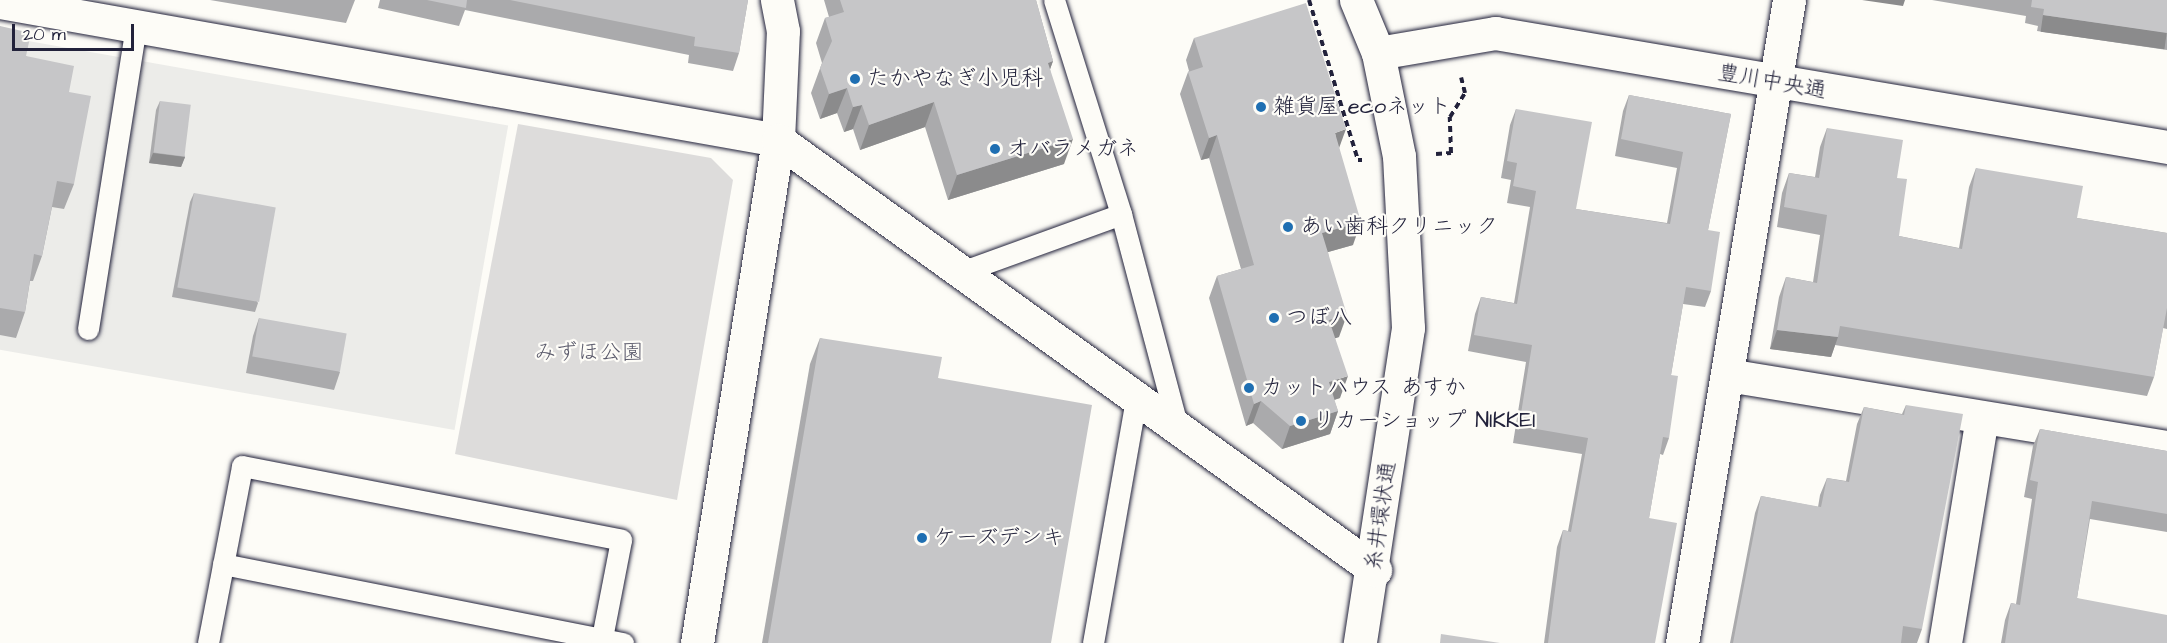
<!DOCTYPE html>
<html>
<head>
<meta charset="utf-8">
<style>
  body { margin:0 }
  #map { position:relative; width:2167px; height:643px; overflow:hidden; background:#fdfcf7; font-family:"Architects Daughter","Klee One",sans-serif }
  div>[style] { position:absolute }
  .built>* { inset:0; background:#ecece9; transform-origin:0 0 }
  .green>* { inset:0; background:#dddcdb }
  .path>* { height:4px; margin-top:-2px; transform-origin:0; background:repeating-linear-gradient(90deg,#22223b 0 6px,transparent 0 10.5px) }
  .roads { filter:drop-shadow(0 0 2px #22223b) drop-shadow(0 0 2px #22223b) }
  .lane>* { height:21px; margin:-10.5px; padding:0 10.5px; transform-origin:10.5px; border-radius:10.5px; background:#fdfcf7 }
  .street>* { height:33px; margin:-16.5px; padding:0 16.5px; transform-origin:16.5px; border-radius:16.5px; background:#fdfcf7 }
  .secondary>* { height:33px; margin:-16.5px; padding:0 16.5px; transform-origin:16.5px; border-radius:16.5px; background:#fdfcf7 }
  .wall>* { inset:0; background:#aaaaac }
  .shaded-wall>* { inset:0; background:#8b8b8c; transform-origin:0 0 }
  .building>* { inset:0; background:#c6c6c8; transform-origin:0 0 }
  .dots>* { width:16px; height:16px; translate:-50% -50%; box-sizing:border-box; border:3px solid #fdfcf7; border-radius:50% }
  span { translate:-50% -50%; white-space:nowrap; text-align:center; line-height:1.15; -webkit-text-stroke:4.5px #fdfcf7; paint-order:stroke }
  .poi-label { font-size:22px; color:#22223b }
  .left { translate:0 -50%; text-align:left }
  .street-label { font-size:22px; color:#22223b }
  .park-label { font-size:22px; color:#5a5a6b }
  .scale { position:absolute; left:12px; top:24px; width:122px; height:27px; box-sizing:border-box; border:3px solid #22223b; border-top:0; padding-left:8px; font-size:18px; line-height:21px; white-space:nowrap; color:#22223b; -webkit-text-stroke:4px #fdfcf7; paint-order:stroke }
</style>
</head>
<body>
<div id="map">
  <div class="built">
    <i style="left:0;top:36px;width:516px;height:309px;rotate:10deg"></i>
  </div>
  <div class="green">
    <i style="clip-path:polygon(518px 124px,711px 158px,733px 180px,677px 500px,455px 454px)"></i>
  </div>
  <div class="path">
    <i style="left:1309px;top:0;width:167px;rotate:73deg"></i>
    <i style="left:1358px;top:160px;width:4px"></i>
    <i style="left:1436px;top:154px;width:15px;rotate:-4deg"></i>
    <i style="left:1451px;top:153px;width:36px;rotate:-92deg"></i>
    <i style="left:1450px;top:117px;width:28px;rotate:-58deg"></i>
    <i style="left:1465px;top:93px;width:16px;rotate:-104deg"></i>
  </div>
  <div class="roads">
    <div class="lane">
      <i style="left:1054px;top:0;width:224px;rotate:72.6deg"></i>
      <i style="left:1121px;top:214px;width:221px;rotate:75.1deg"></i>
      <i style="left:961px;top:272px;width:170px;rotate:-19.9deg"></i>
      <i style="left:88px;top:329px;width:307px;rotate:-81deg"></i>
      <i style="left:223px;top:564px;width:408px;rotate:11.2deg"></i>
      <i style="left:208px;top:643px;width:180px;rotate:-79.1deg"></i>
      <i style="left:242px;top:466px;width:386px;rotate:11deg"></i>
      <i style="left:621px;top:540px;width:105px;rotate:101deg"></i>
      <i style="left:1093px;top:643px;width:248px;rotate:-80deg"></i>
    </div>
    <div class="street">
      <i style="left:0;top:2px;width:790px;rotate:10.06deg"></i>
      <i style="left:778px;top:140px;width:109px;rotate:-87.4deg"></i>
      <i style="left:783px;top:31px;width:32px;rotate:-101deg"></i>
      <i style="left:1727px;top:375px;width:446px;rotate:9.3deg"></i>
      <i style="left:1682px;top:643px;width:652px;rotate:-80.55deg"></i>
      <i style="left:1945px;top:643px;width:228px;rotate:-80.7deg"></i>
    </div>
    <div class="secondary">
      <i style="left:1356px;top:0;width:57px;rotate:67.5deg"></i>
      <i style="left:1378px;top:53px;width:105px;rotate:78.5deg"></i>
      <i style="left:1399px;top:156px;width:172px;rotate:87deg"></i>
      <i style="left:1408px;top:328px;width:319px;rotate:98.7deg"></i>
      <i style="left:1378px;top:53px;width:119px;rotate:-9.7deg"></i>
      <i style="left:1495px;top:33px;width:682px;rotate:9.63deg"></i>
      <i style="left:697px;top:643px;width:509px;rotate:-80.85deg"></i>
      <i style="left:778px;top:140px;width:736px;rotate:35.76deg"></i>
    </div>
  </div>
  <div class="wall">
    <i style="clip-path:polygon(210px 0,355px 0,346px 23px)"></i>
    <i style="clip-path:polygon(380px 0,748px 0,739px 53px,733px 71px,688px 63px,689px 55px,465px 10px,459px 26px,378px 8px)"></i>
    <i style="clip-path:polygon(824px 0,1036px 0,1053px 61px,1050px 69px,1064px 164px,948px 200px,925px 127px,860px 150px,853px 129px,844px 132px,837px 113px,820px 119px,811px 93px,822px 63px,816px 43px,825px 18px,829px 17px)"></i>
    <i style="clip-path:polygon(1932px 0,2167px 0,2167px 50px,2037px 31px,2038px 26px,2025px 23px,2026px 16px)"></i>
    <i style="clip-path:polygon(0 26px,26px 56px,69px 92px,74px 184px,64px 209px,52px 207px,42px 256px,33px 281px,30px 281px,25px 312px,16px 338px,0 335px)"></i>
    <i style="clip-path:polygon(1194px 38px,1339px 148px,1353px 245px,1328px 252px,1339px 337px,1335px 338px,1340px 398px,1334px 400px,1338px 411px,1330px 434px,1282px 449px,1253px 423px,1246px 426px,1209px 298px,1217px 276px,1241px 269px,1209px 158px,1201px 160px,1180px 94px,1188px 72px,1189px 71px,1186px 60px)"></i>
    <i style="clip-path:polygon(1629px 95px,1731px 114px,1708px 230px,1711px 291px,1705px 307px,1683px 304px,1671px 375px,1669px 438px,1663px 455px,1660px 454px,1649px 518px,1655px 643px,1544px 643px,1557px 547px,1563px 530px,1568px 531px,1582px 454px,1513px 443px,1526px 362px,1468px 351px,1475px 314px,1481px 297px,1514px 303px,1530px 207px,1507px 203px,1511px 180px,1501px 178px,1510px 125px,1516px 109px,1576px 209px,1667px 223px,1677px 168px,1615px 156px,1623px 111px)"></i>
    <i style="clip-path:polygon(160px 101px,185px 157px,181px 167px,149px 163px,156px 110px)"></i>
    <i style="clip-path:polygon(1827px 128px,1897px 178px,1899px 236px,1959px 248px,1969px 187px,1976px 168px,2077px 218px,2167px 233px,2167px 329px,2163px 328px,2154px 377px,2147px 396px,1835px 345px,1831px 357px,1770px 349px,1779px 297px,1786px 277px,1813px 282px,1820px 235px,1777px 227px,1782px 193px,1789px 173px,1815px 177px,1820px 147px)"></i>
    <i style="clip-path:polygon(194px 193px,258px 303px,255px 312px,172px 297px,190px 202px)"></i>
    <i style="clip-path:polygon(259px 318px,340px 372px,334px 390px,246px 373px,253px 336px)"></i>
    <i style="clip-path:polygon(820px 338px,938px 378px,1051px 643px,762px 643px,810px 364px)"></i>
    <i style="clip-path:polygon(1906px 405px,1922px 629px,1917px 643px,1730px 643px,1755px 513px,1761px 496px,1818px 507px,1820px 495px,1827px 478px,1846px 481px,1857px 424px,1864px 407px,1902px 414px)"></i>
    <i style="clip-path:polygon(2040px 429px,2167px 451px,2167px 532px,2090px 519px,2077px 598px,2167px 643px,2001px 643px,2005px 620px,2011px 603px,2016px 604px,2032px 499px,2024px 497px,2033px 446px)"></i>
  </div>
  <div class="shaded-wall">
    <i style="clip-path:polygon(1862px 0,1905px 0,1903px 6px)"></i>
    <i style="left:2043px;top:15px;width:125px;height:17px;rotate:8deg"></i>
    <i style="clip-path:polygon(1053px 61px,1044px 86px,1048px 63px)"></i>
    <i style="clip-path:polygon(847px 88px,837px 113px,820px 119px,829px 94px)"></i>
    <i style="clip-path:polygon(934px 102px,925px 127px,860px 150px,869px 125px)"></i>
    <i style="clip-path:polygon(862px 105px,853px 129px,844px 132px,853px 107px)"></i>
    <i style="clip-path:polygon(1346px 129px,1338px 151px,1335px 133px)"></i>
    <i style="clip-path:polygon(1217px 135px,1209px 158px,1201px 160px,1209px 138px)"></i>
    <i style="clip-path:polygon(1073px 139px,1064px 164px,948px 200px,957px 175px)"></i>
    <i style="clip-path:polygon(153px 153px,185px 157px,181px 167px,149px 163px)"></i>
    <i style="clip-path:polygon(1361px 222px,1353px 245px,1314px 256px,1322px 233px)"></i>
    <i style="clip-path:polygon(1347px 315px,1339px 337px,1321px 343px,1329px 320px)"></i>
    <i style="clip-path:polygon(1777px 330px,1838px 337px,1831px 357px,1770px 349px)"></i>
    <i style="clip-path:polygon(1348px 376px,1340px 398px,1321px 404px,1329px 382px)"></i>
    <i style="clip-path:polygon(1261px 401px,1253px 423px,1246px 426px,1254px 404px)"></i>
    <i style="clip-path:polygon(1338px 411px,1330px 434px,1282px 449px,1290px 426px)"></i>
  </div>
  <div class="building">
    <i style="clip-path:polygon(427px 0,467px 0,466px 8px)"></i>
    <i style="clip-path:polygon(510px 0,748px 0,739px 53px,694px 46px,695px 37px)"></i>
    <i style="clip-path:polygon(840px 0,1036px 0,1053px 61px,1048px 63px,1073px 139px,957px 175px,934px 102px,869px 125px,862px 105px,853px 107px,847px 88px,829px 94px,820px 68px,832px 41px,825px 18px,844px 12px)"></i>
    <i style="clip-path:polygon(2032px 0,2167px 0,2167px 33px,2043px 15px,2044px 9px,2031px 7px)"></i>
    <i style="clip-path:polygon(1306px 3px,1346px 129px,1335px 133px,1361px 222px,1322px 233px,1347px 315px,1329px 320px,1348px 376px,1329px 382px,1338px 411px,1290px 426px,1261px 401px,1254px 404px,1217px 276px,1254px 265px,1217px 135px,1209px 138px,1188px 72px,1203px 67px,1194px 38px)"></i>
    <i style="clip-path:polygon(0 26px,31px 33px,26px 56px,74px 66px,69px 92px,91px 96px,74px 184px,57px 181px,42px 256px,34px 254px,25px 312px,0 308px)"></i>
    <i style="clip-path:polygon(1629px 95px,1731px 114px,1708px 230px,1720px 232px,1711px 291px,1686px 287px,1671px 375px,1678px 376px,1669px 438px,1663px 437px,1649px 518px,1677px 523px,1655px 643px,1548px 643px,1563px 530px,1571px 532px,1588px 438px,1519px 426px,1532px 345px,1474px 335px,1481px 297px,1517px 304px,1536px 191px,1513px 186px,1517px 163px,1507px 161px,1516px 109px,1592px 122px,1576px 209px,1670px 224px,1683px 152px,1621px 139px)"></i>
    <i style="left:160px;top:101px;width:31px;height:52px;rotate:7deg"></i>
    <i style="clip-path:polygon(1827px 128px,1903px 140px,1897px 178px,1907px 179px,1899px 236px,1962px 249px,1976px 168px,2083px 186px,2077px 218px,2167px 233px,2167px 308px,2154px 377px,1840px 326px,1838px 337px,1777px 330px,1786px 277px,1817px 283px,1827px 215px,1784px 207px,1789px 173px,1819px 178px)"></i>
    <i style="left:194px;top:193px;width:83px;height:96px;rotate:10deg"></i>
    <i style="left:259px;top:318px;width:89px;height:39px;rotate:10deg"></i>
    <i style="clip-path:polygon(820px 338px,942px 357px,938px 378px,1092px 405px,1051px 643px,768px 643px)"></i>
    <i style="clip-path:polygon(1906px 405px,1963px 414px,1922px 629px,1903px 626px,1901px 643px,1733px 643px,1761px 496px,1821px 507px,1827px 478px,1849px 482px,1864px 407px,1904px 415px)"></i>
    <i style="clip-path:polygon(2040px 429px,2167px 451px,2167px 514px,2092px 501px,2077px 598px,2167px 615px,2167px 643px,2005px 643px,2011px 603px,2020px 605px,2038px 482px,2030px 480px)"></i>
    <i style="clip-path:polygon(1441px 634px,1500px 643px,1440px 643px)"></i>
  </div>
  <div class="dots">
    <i style="left:855px;top:79px;background:#1f6fb2"></i>
    <i style="left:1261px;top:107px;background:#1f6fb2"></i>
    <i style="left:995px;top:149px;background:#1f6fb2"></i>
    <i style="left:1288px;top:227px;background:#1f6fb2"></i>
    <i style="left:1274px;top:318px;background:#1f6fb2"></i>
    <i style="left:1249px;top:388px;background:#1f6fb2"></i>
    <i style="left:1301px;top:421px;background:#1f6fb2"></i>
    <i style="left:922px;top:538px;background:#1f6fb2"></i>
  </div>
  <div class="poi-label">
    <span class="left" style="left:867px;top:79px">たかやなぎ小児科</span>
    <span class="left" style="left:1273px;top:107px">雑貨屋 ecoネット</span>
    <span class="left" style="left:1007px;top:149px">オバラメガネ</span>
    <span class="left" style="left:1300px;top:227px">あい歯科クリニック</span>
    <span class="left" style="left:1286px;top:318px">つぼ八</span>
    <span class="left" style="left:1261px;top:388px">カットハウス あすか</span>
    <span class="left" style="left:1313px;top:421px">リカーショップ NIKKEI</span>
    <span class="left" style="left:934px;top:538px">ケーズデンキ</span>
  </div>
  <div class="street-label">
    <span style="left:1772px;top:82px;rotate:10deg">豊川中央通</span>
    <span style="left:1381px;top:516px;rotate:-82deg">糸井環状通</span>
  </div>
  <div class="park-label">
    <span style="left:589px;top:353px">みずほ公園</span>
  </div>
  <div class="scale">20 m</div>
</div>
</body>
</html>
